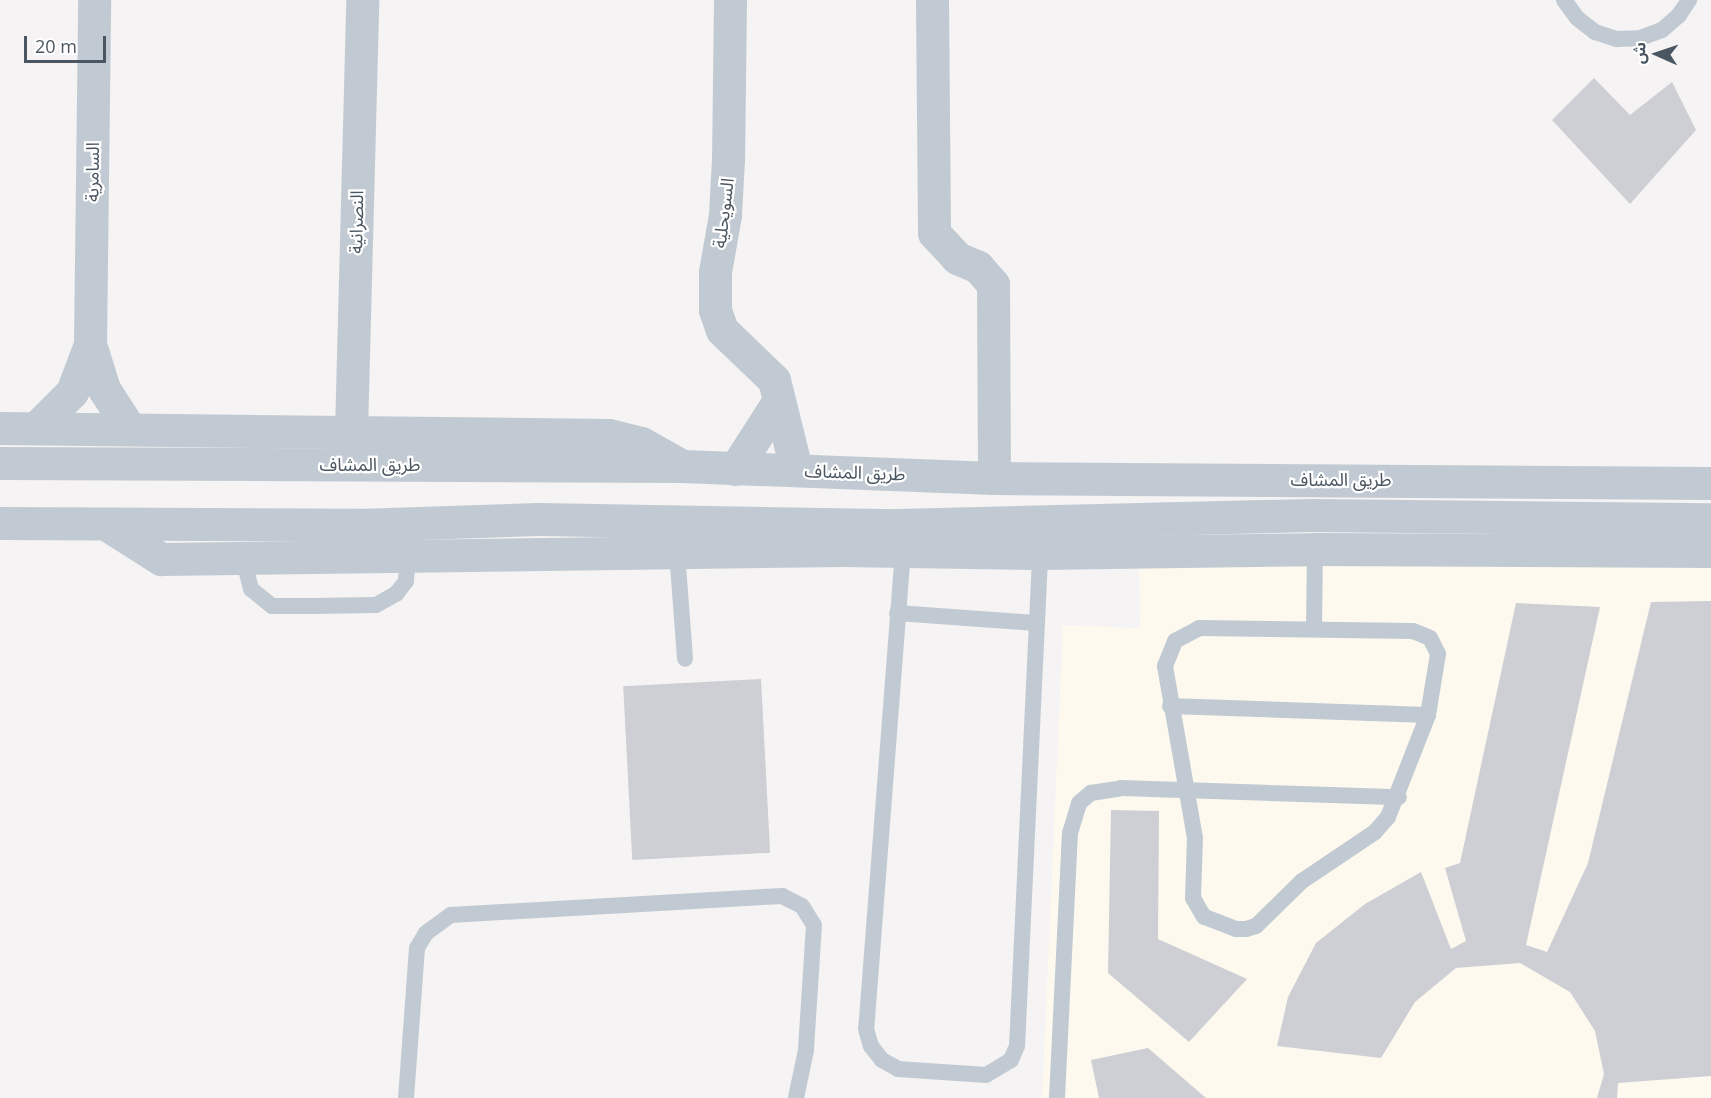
<!DOCTYPE html>
<html>
<head>
<meta charset="utf-8">
<style>
  body { margin:0 }
  #map { position:relative; width:1711px; height:1098px; overflow:hidden; background:#f5f3f3; font-family:"Open Sans","Noto Sans Arabic",sans-serif }
  div>[style] { position:absolute }
  .commercial>* { inset:0; background:#fdf9ef }
  .building>* { inset:0; background:#cdcfd5; transform-origin:0 0 }
  .service>* { height:16px; margin:-8px; padding:0 8px; transform-origin:8px; border-radius:8px; background:#c1cad2 }
  .minor>* { height:33px; margin:-16.5px; padding:0 16.5px; transform-origin:16.5px; border-radius:16.5px; background:#c1cad2 }
  .tertiary>* { height:33px; margin:-16.5px; padding:0 16.5px; transform-origin:16.5px; border-radius:16.5px; background:#c1cad2 }
  span { translate:-50% -50%; white-space:nowrap; text-align:center; line-height:1.15; -webkit-text-stroke:4.5px #fff; paint-order:stroke }
  .street-label { font-size:18px; color:#4a5661 }
  .north { position:absolute; left:1627px; top:24px; width:60px; height:60px; -webkit-text-stroke:4px #fff; paint-order:stroke; rotate:273deg; font-size:16px; font-weight:700; line-height:24px; text-align:center; color:#4a5661 }
  .north::after { content:''; display:block; margin:auto; width:21px; height:27px; background:#4a5661; clip-path:polygon(50% 0,100% 100%,50% 72%,0 100%) }
  .scale { position:absolute; left:24px; top:36px; width:82px; height:27px; box-sizing:border-box; border:3px solid #4a5661; border-top:0; padding-left:8px; font-size:18px; line-height:21px; white-space:nowrap; color:#4a5661; -webkit-text-stroke:4px #fff; paint-order:stroke }
</style>
</head>
<body>
<div id="map">
  <div class="commercial">
    <i style="clip-path:polygon(1711px 563px,1711px 1098px,1042px 1098px,1063px 625px,1140px 628px,1139px 565px)"></i>
  </div>
  <div class="building">
    <i style="clip-path:polygon(1594px 78px,1630px 115px,1672px 82px,1696px 130px,1630px 204px,1552px 120px)"></i>
    <i style="clip-path:polygon(1711px 601px,1711px 1076px,1618px 1083px,1617px 1098px,1597px 1098px,1604px 1074px,1595px 1031px,1570px 992px,1520px 963px,1456px 968px,1415px 1002px,1381px 1058px,1277px 1046px,1288px 997px,1316px 943px,1365px 904px,1421px 872px,1451px 949px,1466px 941px,1445px 868px,1460px 863px,1516px 603px,1600px 607px,1526px 945px,1547px 952px,1588px 863px,1651px 602px)"></i>
    <i style="left:761px;top:679px;width:174px;height:138px;rotate:87deg"></i>
    <i style="clip-path:polygon(1111px 810px,1159px 811px,1158px 939px,1247px 979px,1189px 1042px,1108px 973px)"></i>
    <i style="clip-path:polygon(1148px 1048px,1206px 1098px,1099px 1098px,1091px 1060px)"></i>
  </div>
  <div class="service">
    <i style="left:1564px;top:0;width:22px;rotate:54deg"></i>
    <i style="left:1577px;top:18px;width:23px;rotate:38deg"></i>
    <i style="left:1595px;top:32px;width:23px;rotate:18deg"></i>
    <i style="left:1617px;top:39px;width:23px;rotate:-2deg"></i>
    <i style="left:1640px;top:38px;width:23px;rotate:-20deg"></i>
    <i style="left:1662px;top:30px;width:23px;rotate:-41deg"></i>
    <i style="left:1679px;top:15px;width:18px;rotate:-56deg"></i>
    <i style="left:903px;top:551px;width:479px;rotate:94.4deg"></i>
    <i style="left:866px;top:1029px;width:18px;rotate:74deg"></i>
    <i style="left:871px;top:1046px;width:18px;rotate:52deg"></i>
    <i style="left:882px;top:1060px;width:18px;rotate:29deg"></i>
    <i style="left:898px;top:1069px;width:88px;rotate:3.9deg"></i>
    <i style="left:986px;top:1075px;width:29px;rotate:-31deg"></i>
    <i style="left:1011px;top:1060px;width:15px;rotate:-67deg"></i>
    <i style="left:1017px;top:1046px;width:494px;rotate:-87.3deg"></i>
    <i style="left:677px;top:552px;width:107px;rotate:85.7deg"></i>
    <i style="left:243px;top:557px;width:33px;rotate:76deg"></i>
    <i style="left:251px;top:589px;width:27px;rotate:39deg"></i>
    <i style="left:272px;top:606px;width:40px"></i>
    <i style="left:312px;top:606px;width:64px;rotate:-0.9deg"></i>
    <i style="left:376px;top:605px;width:23px;rotate:-29deg"></i>
    <i style="left:396px;top:594px;width:16px;rotate:-52deg"></i>
    <i style="left:406px;top:581px;width:26px;rotate:-86deg"></i>
    <i style="left:897px;top:613px;width:139px;rotate:4.1deg"></i>
    <i style="left:1199px;top:628px;width:214px;rotate:0.8deg"></i>
    <i style="left:1413px;top:631px;width:18px;rotate:22deg"></i>
    <i style="left:1430px;top:638px;width:18px;rotate:63deg"></i>
    <i style="left:1438px;top:654px;width:62px;rotate:99.3deg"></i>
    <i style="left:1428px;top:715px;width:110px;rotate:111.4deg"></i>
    <i style="left:1388px;top:817px;width:20px;rotate:131deg"></i>
    <i style="left:1375px;top:832px;width:88px;rotate:146.1deg"></i>
    <i style="left:1302px;top:881px;width:64px;rotate:135.6deg"></i>
    <i style="left:1256px;top:926px;width:10px;rotate:163deg"></i>
    <i style="left:1246px;top:929px;width:10px;rotate:180deg"></i>
    <i style="left:1236px;top:929px;width:34px;rotate:-159deg"></i>
    <i style="left:1204px;top:917px;width:22px;rotate:-120deg"></i>
    <i style="left:1193px;top:898px;width:60px;rotate:-88.1deg"></i>
    <i style="left:1195px;top:838px;width:175px;rotate:-99.9deg"></i>
    <i style="left:1165px;top:666px;width:27px;rotate:-68deg"></i>
    <i style="left:1175px;top:641px;width:27px;rotate:-28deg"></i>
    <i style="left:1314px;top:629px;width:80px;rotate:-89.3deg"></i>
    <i style="left:1170px;top:706px;width:258px;rotate:2deg"></i>
    <i style="left:406px;top:1098px;width:150px;rotate:-85.8deg"></i>
    <i style="left:417px;top:948px;width:17px;rotate:-59deg"></i>
    <i style="left:426px;top:933px;width:31px;rotate:-36deg"></i>
    <i style="left:451px;top:915px;width:332px;rotate:-3.3deg"></i>
    <i style="left:782px;top:896px;width:22px;rotate:27deg"></i>
    <i style="left:802px;top:906px;width:22px;rotate:58deg"></i>
    <i style="left:814px;top:925px;width:125px;rotate:93.7deg"></i>
    <i style="left:806px;top:1050px;width:49px;rotate:101.8deg"></i>
    <i style="left:1057px;top:1098px;width:265px;rotate:-87.2deg"></i>
    <i style="left:1070px;top:833px;width:31px;rotate:-73deg"></i>
    <i style="left:1079px;top:803px;width:16px;rotate:-40deg"></i>
    <i style="left:1091px;top:793px;width:30px;rotate:-9deg"></i>
    <i style="left:1121px;top:788px;width:278px;rotate:1.9deg"></i>
  </div>
  <div class="minor">
    <i style="left:730px;top:0;width:159px;rotate:90.7deg"></i>
    <i style="left:728px;top:159px;width:56px;rotate:93.1deg"></i>
    <i style="left:725px;top:215px;width:58px;rotate:100deg"></i>
    <i style="left:715px;top:272px;width:38px;rotate:90deg"></i>
    <i style="left:715px;top:310px;width:21px;rotate:71deg"></i>
    <i style="left:722px;top:330px;width:72px;rotate:43.9deg"></i>
    <i style="left:774px;top:380px;width:92px;rotate:76.1deg"></i>
    <i style="left:932px;top:0;width:233px;rotate:89.5deg"></i>
    <i style="left:934px;top:233px;width:34px;rotate:47deg"></i>
    <i style="left:957px;top:258px;width:23px;rotate:23deg"></i>
    <i style="left:978px;top:267px;width:23px;rotate:49deg"></i>
    <i style="left:993px;top:284px;width:194px;rotate:89.7deg"></i>
    <i style="left:90px;top:344px;width:47px;rotate:72.7deg"></i>
    <i style="left:104px;top:389px;width:46px;rotate:57.3deg"></i>
    <i style="left:0;top:428px;width:609px;rotate:0.66deg"></i>
    <i style="left:609px;top:435px;width:33px;rotate:14deg"></i>
    <i style="left:641px;top:443px;width:47px;rotate:29.3deg"></i>
    <i style="left:36px;top:428px;width:51px;rotate:-45deg"></i>
    <i style="left:72px;top:392px;width:51px;rotate:-69.4deg"></i>
    <i style="left:90px;top:344px;width:344px;rotate:-89.3deg"></i>
    <i style="left:351px;top:432px;width:432px;rotate:-88.5deg"></i>
    <i style="left:735px;top:469px;width:80px;rotate:-57.3deg"></i>
    <i style="left:109px;top:526px;width:62px;rotate:32.4deg"></i>
    <i style="left:161px;top:559px;width:682px;rotate:-0.76deg"></i>
    <i style="left:843px;top:550px;width:197px;rotate:0.9deg"></i>
    <i style="left:1040px;top:553px;width:275px;rotate:-0.8deg"></i>
    <i style="left:1315px;top:549px;width:396px;rotate:0.3deg"></i>
  </div>
  <div class="tertiary">
    <i style="left:0;top:463px;width:682px;rotate:0.25deg"></i>
    <i style="left:682px;top:466px;width:312px;rotate:2.2deg"></i>
    <i style="left:994px;top:478px;width:717px;rotate:0.4deg"></i>
    <i style="left:0;top:523px;width:358px;rotate:0.3deg"></i>
    <i style="left:358px;top:525px;width:181px;rotate:-1.9deg"></i>
    <i style="left:539px;top:519px;width:359px;rotate:1deg"></i>
    <i style="left:898px;top:525px;width:413px;rotate:-1.4deg"></i>
    <i style="left:1311px;top:515px;width:400px;rotate:0.6deg"></i>
  </div>
  <div class="street-label">
    <span style="left:92px;top:172px;rotate:-89deg">السامرية</span>
    <span style="left:723px;top:213px;rotate:-83deg">السويحلية</span>
    <span style="left:356px;top:222px;rotate:-89deg">النصرانية</span>
    <span style="left:370px;top:464px">طريق المشاف</span>
    <span style="left:855px;top:472px;rotate:2deg">طريق المشاف</span>
    <span style="left:1341px;top:479px">طريق المشاف</span>
  </div>
  <div class="north">ش</div>
  <div class="scale">20 m</div>
</div>
</body>
</html>
